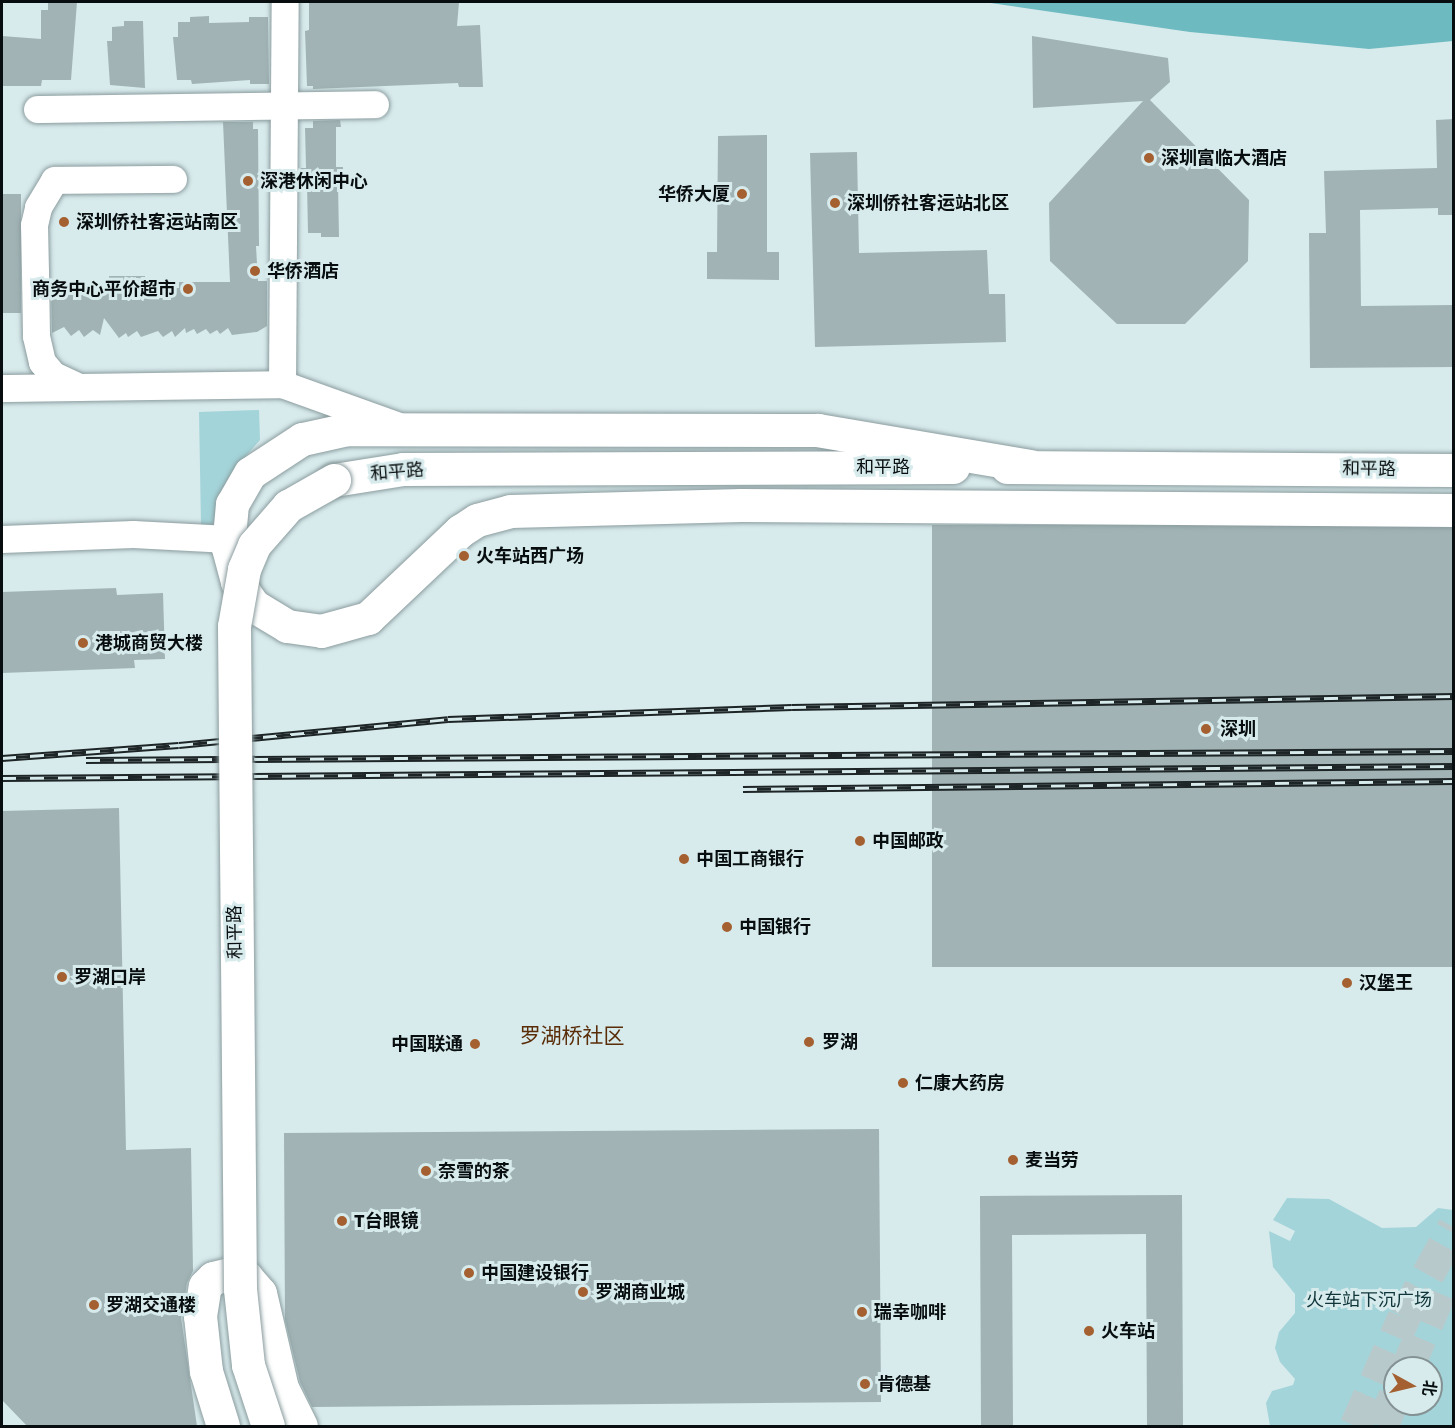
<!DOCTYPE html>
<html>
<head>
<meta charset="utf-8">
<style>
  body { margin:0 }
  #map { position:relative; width:1455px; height:1428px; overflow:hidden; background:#d7eaec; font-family:Poppins,"Noto Sans SC",sans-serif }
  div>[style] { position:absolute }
  .green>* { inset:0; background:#a3d4d9 }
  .forest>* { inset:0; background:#6ebac1 }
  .building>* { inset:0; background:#a1b3b5; transform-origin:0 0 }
  .highway-tunnel>* { height:33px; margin-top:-16.5px; transform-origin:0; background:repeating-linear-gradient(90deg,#b8c9cb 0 33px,transparent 0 49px) }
  .roads { filter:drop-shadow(0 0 2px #8b9c9e) drop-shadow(0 0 2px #8b9c9e) }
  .street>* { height:27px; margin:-13.5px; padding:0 13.5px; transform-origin:13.5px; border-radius:13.5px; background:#fff }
  .secondary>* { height:33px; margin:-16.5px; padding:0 16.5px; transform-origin:16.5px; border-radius:16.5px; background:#fff }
  .rail>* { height:7px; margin-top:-3.5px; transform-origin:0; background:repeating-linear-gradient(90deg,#d7eaec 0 14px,#1e2527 0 28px); box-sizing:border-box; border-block:2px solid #1e2527 }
  .bridges { filter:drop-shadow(0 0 2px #8b9c9e) drop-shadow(0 0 2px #8b9c9e) }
  .secondary-bridge>* { height:33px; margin:-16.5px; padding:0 16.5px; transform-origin:16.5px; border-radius:16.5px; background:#fff }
  .dots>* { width:16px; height:16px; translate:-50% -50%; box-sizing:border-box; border:3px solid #d7eaec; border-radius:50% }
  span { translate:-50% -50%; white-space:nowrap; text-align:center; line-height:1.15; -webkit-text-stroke:6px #d7eaec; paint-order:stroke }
  .poi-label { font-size:18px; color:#080e0f; font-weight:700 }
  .left { translate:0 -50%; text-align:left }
  .right { translate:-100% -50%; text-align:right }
  .street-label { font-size:18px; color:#080e0f }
  .park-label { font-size:18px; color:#0f3539 }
  .quarter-label { font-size:21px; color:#5a2d09 }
  .frame { position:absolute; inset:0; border:3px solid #080e0f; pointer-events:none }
  .north { position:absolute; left:1383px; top:1356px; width:60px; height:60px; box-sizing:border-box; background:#d7eaec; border:2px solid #849294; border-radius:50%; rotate:98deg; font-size:16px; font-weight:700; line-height:24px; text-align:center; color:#080e0f }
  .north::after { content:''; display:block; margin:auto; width:21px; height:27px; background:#a46030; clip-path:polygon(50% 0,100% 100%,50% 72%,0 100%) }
</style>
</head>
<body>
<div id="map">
  <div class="green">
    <i style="clip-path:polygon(259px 410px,260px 440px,238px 465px,229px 499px,212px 525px,201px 525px,199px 412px)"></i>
    <i style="clip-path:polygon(evenodd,1287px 1198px,1329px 1199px,1382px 1228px,1416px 1227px,1438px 1208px,1453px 1210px,1453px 1426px,1270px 1426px,1266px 1403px,1272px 1391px,1293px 1385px,1295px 1379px,1280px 1362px,1275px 1348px,1279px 1332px,1295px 1313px,1295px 1294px,1273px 1267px,1269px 1231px,1290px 1241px,1295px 1231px,1273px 1220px,1287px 1198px,1395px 1368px,1431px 1368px,1431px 1404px,1395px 1404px,1395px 1368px)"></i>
  </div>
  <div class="forest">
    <i style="clip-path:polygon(984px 2px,1453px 2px,1453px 41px,1369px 49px,1190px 32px)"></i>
  </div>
  <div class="building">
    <i style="clip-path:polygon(48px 2px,77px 2px,71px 80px,42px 80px,41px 86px,2px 86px,2px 36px,41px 39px,41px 10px,48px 10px)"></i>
    <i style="clip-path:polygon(309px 2px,459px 2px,457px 26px,480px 25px,483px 87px,459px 87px,458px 83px,313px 89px,313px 86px,307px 86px,305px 31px,309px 30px)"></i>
    <i style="clip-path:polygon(209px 16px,209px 23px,249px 22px,249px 17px,268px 17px,269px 84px,250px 84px,250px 80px,192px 84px,191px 80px,177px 80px,173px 37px,178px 37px,178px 22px,190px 22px,190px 17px)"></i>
    <i style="clip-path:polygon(124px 21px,143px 21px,145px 88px,110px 85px,107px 41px,112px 41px,112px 27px,124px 26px)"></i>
    <i style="clip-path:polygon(1032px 36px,1168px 58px,1170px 82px,1150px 100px,1249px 200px,1248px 261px,1185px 324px,1117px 324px,1050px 261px,1049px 203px,1143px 101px,1033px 108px)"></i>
    <i style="clip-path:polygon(1454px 119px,1454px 215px,1438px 215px,1438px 208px,1360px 210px,1361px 306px,1454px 305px,1454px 367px,1310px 368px,1309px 233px,1326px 233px,1324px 171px,1437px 168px,1436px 120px)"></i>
    <i style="clip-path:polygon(340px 120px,341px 127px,336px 127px,336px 167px,343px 167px,343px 184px,338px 184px,339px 237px,321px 237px,321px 233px,308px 233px,307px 184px,299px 184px,299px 168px,306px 168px,305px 128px,313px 128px,313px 121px)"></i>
    <i style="clip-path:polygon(223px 122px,253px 122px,253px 129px,258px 129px,259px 246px,256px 246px,258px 281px,267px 281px,267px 326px,257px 332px,232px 335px,228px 328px,220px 334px,217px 330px,210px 334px,206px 329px,197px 334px,194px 329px,186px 333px,185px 328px,175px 337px,172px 331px,163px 337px,158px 331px,141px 337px,137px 331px,128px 337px,126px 333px,119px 338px,104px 318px,100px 335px,93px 330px,84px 337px,79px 330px,71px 336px,64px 327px,52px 333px,51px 285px,72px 285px,72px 290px,110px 290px,109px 276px,145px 276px,145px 288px,179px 288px,179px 282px,230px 282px)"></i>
    <i style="clip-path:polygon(767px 135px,767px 252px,779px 252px,779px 280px,707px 279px,707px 252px,717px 252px,718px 136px)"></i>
    <i style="clip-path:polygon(857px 152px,859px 253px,987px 250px,989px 294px,1005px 294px,1006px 342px,815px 347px,810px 153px)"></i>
    <i style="left:21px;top:194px;width:119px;height:19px;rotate:90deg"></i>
    <i style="left:932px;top:525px;width:522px;height:442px"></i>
    <i style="clip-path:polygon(116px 588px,117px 595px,163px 593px,165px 659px,134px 660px,135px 668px,2px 673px,2px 592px)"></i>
    <i style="clip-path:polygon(119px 808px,126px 1150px,191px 1148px,193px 1271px,187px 1283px,181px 1318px,197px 1426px,27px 1426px,2px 1400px,2px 811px)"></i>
    <i style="clip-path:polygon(879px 1129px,881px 1402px,312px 1407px,300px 1382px,285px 1320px,284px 1133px)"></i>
    <i style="clip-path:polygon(1182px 1195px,1183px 1426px,1147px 1426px,1146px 1234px,1012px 1235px,1013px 1426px,981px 1426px,980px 1196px)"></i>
  </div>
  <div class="highway-tunnel">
    <i style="left:1407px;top:1368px;width:82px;rotate:-66.3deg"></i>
    <i style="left:1356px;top:1426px;width:119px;rotate:-66.2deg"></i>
    <i style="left:1404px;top:1317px;width:103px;rotate:-60.9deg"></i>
    <i style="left:1382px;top:1426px;width:33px;rotate:-67deg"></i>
  </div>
  <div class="roads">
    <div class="street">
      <i style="left:37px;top:109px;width:338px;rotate:-0.8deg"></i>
      <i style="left:282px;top:384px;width:382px;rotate:-89.6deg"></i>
      <i style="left:79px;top:387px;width:29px;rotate:-155deg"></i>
      <i style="left:53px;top:375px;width:17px;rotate:-130deg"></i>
      <i style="left:42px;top:362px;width:27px;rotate:-103deg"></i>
      <i style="left:36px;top:336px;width:64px;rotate:-90.9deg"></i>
      <i style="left:35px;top:272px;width:47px;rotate:-91.2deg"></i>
      <i style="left:34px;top:225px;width:18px;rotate:-77deg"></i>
      <i style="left:38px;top:207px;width:31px;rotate:-59deg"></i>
      <i style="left:54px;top:180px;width:119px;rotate:-0.5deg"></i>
      <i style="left:2px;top:388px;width:280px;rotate:-0.8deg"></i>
      <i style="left:282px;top:384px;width:121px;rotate:19.8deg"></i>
      <i style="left:2px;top:539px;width:131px;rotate:-2.2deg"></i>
      <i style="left:133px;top:534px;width:95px;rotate:3deg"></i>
    </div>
    <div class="secondary">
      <i style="left:1030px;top:466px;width:215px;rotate:-170.4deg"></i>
      <i style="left:818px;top:430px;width:470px;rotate:-179.9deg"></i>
      <i style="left:348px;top:429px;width:47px;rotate:167.7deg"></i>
      <i style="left:302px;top:439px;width:62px;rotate:146.8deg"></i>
      <i style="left:250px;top:473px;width:36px;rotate:120deg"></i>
      <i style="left:232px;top:504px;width:44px;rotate:95.2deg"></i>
      <i style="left:228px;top:548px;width:35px;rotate:75deg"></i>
      <i style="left:237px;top:582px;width:29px;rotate:55deg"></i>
      <i style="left:254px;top:606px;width:39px;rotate:31deg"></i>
      <i style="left:287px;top:626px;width:34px;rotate:8deg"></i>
      <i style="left:321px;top:631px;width:49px;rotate:-15.5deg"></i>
      <i style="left:368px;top:618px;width:127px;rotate:-43.4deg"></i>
      <i style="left:460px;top:531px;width:20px;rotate:-33deg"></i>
      <i style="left:477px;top:520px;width:34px;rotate:-15deg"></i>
      <i style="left:510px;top:511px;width:231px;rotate:-1.5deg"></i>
      <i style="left:741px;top:505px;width:713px;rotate:0.4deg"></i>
      <i style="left:1007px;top:467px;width:447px;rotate:0.4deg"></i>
      <i style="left:334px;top:480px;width:70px;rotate:-9.1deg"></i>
      <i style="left:403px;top:469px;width:550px;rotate:-0.21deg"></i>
      <i style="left:223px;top:1426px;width:58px;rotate:-107.2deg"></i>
      <i style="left:206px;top:1371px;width:55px;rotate:-96.2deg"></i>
      <i style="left:200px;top:1316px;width:30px;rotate:-81deg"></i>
      <i style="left:205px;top:1286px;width:11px;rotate:-45deg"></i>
      <i style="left:213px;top:1278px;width:21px;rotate:-14deg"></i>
      <i style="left:233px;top:1273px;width:14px;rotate:17deg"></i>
      <i style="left:246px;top:1277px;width:21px;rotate:49deg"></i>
      <i style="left:260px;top:1293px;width:98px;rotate:77deg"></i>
      <i style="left:282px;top:1388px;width:42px;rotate:63.4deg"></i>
    </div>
  </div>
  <div class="rail">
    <i style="left:2px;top:758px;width:177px;rotate:-4.2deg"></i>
    <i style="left:179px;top:745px;width:270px;rotate:-5.5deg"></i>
    <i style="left:448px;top:719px;width:344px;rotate:-2deg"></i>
    <i style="left:792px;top:707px;width:662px;rotate:-0.95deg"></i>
    <i style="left:86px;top:760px;width:1368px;rotate:-0.38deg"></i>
    <i style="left:2px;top:778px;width:1452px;rotate:-0.47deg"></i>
    <i style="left:743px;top:789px;width:711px;rotate:-0.64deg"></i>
  </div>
  <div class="bridges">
    <div class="secondary-bridge">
      <i style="left:268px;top:1426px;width:64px;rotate:-108.2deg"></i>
      <i style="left:248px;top:1365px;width:76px;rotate:-96deg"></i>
      <i style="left:240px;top:1289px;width:663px;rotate:-90.52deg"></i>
      <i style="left:234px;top:626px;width:58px;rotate:-80deg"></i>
      <i style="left:244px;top:569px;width:26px;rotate:-67deg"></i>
      <i style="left:254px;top:545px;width:52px;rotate:-48.9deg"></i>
      <i style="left:288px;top:506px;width:53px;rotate:-29.5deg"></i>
    </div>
  </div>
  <div class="dots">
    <i style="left:1149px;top:158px;background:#a46030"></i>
    <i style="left:248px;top:181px;background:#a46030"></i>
    <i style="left:742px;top:194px;background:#a46030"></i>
    <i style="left:835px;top:203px;background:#a46030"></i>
    <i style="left:64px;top:222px;background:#a46030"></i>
    <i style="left:255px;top:271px;background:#a46030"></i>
    <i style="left:188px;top:289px;background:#a46030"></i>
    <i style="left:464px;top:556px;background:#a46030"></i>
    <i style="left:83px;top:643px;background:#a46030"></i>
    <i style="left:1206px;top:729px;background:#a46030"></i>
    <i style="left:860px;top:841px;background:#a46030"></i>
    <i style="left:684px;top:859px;background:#a46030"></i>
    <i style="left:727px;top:927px;background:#a46030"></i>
    <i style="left:62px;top:977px;background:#a46030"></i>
    <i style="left:1347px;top:983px;background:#a46030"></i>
    <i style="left:809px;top:1042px;background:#a46030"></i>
    <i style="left:475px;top:1044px;background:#a46030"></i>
    <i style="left:903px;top:1083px;background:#a46030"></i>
    <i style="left:1013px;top:1160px;background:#a46030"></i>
    <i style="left:426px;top:1171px;background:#a46030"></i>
    <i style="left:342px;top:1221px;background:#a46030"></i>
    <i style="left:469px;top:1273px;background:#a46030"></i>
    <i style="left:583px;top:1292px;background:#a46030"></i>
    <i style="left:94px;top:1305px;background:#a46030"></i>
    <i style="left:862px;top:1312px;background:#a46030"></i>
    <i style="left:1089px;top:1331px;background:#a46030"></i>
    <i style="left:865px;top:1384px;background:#a46030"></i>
  </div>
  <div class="poi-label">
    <span class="left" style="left:1161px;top:158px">深圳富临大酒店</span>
    <span class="left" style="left:260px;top:181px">深港休闲中心</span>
    <span class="right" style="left:730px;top:194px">华侨大厦</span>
    <span class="left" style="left:847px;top:203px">深圳侨社客运站北区</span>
    <span class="left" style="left:76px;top:222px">深圳侨社客运站南区</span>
    <span class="left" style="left:267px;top:271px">华侨酒店</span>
    <span class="right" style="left:176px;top:289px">商务中心平价超市</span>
    <span class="left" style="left:476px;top:556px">火车站西广场</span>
    <span class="left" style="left:95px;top:643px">港城商贸大楼</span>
    <span class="left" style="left:1220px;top:729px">深圳</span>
    <span class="left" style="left:872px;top:841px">中国邮政</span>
    <span class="left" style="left:696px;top:859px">中国工商银行</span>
    <span class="left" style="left:739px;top:927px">中国银行</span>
    <span class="left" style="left:74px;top:977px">罗湖口岸</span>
    <span class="left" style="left:1359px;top:983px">汉堡王</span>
    <span class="left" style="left:822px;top:1042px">罗湖</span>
    <span class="right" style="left:463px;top:1044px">中国联通</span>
    <span class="left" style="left:915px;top:1083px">仁康大药房</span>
    <span class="left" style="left:1025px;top:1160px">麦当劳</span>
    <span class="left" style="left:438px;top:1171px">奈雪的茶</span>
    <span class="left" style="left:354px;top:1221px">T台眼镜</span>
    <span class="left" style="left:481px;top:1273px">中国建设银行</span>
    <span class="left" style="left:595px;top:1292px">罗湖商业城</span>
    <span class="left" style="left:106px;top:1305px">罗湖交通楼</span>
    <span class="left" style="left:874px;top:1312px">瑞幸咖啡</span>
    <span class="left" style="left:1101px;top:1331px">火车站</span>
    <span class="left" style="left:877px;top:1384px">肯德基</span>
  </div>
  <div class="street-label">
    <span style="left:883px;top:467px">和平路</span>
    <span style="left:1369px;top:469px;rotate:1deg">和平路</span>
    <span style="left:397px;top:472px;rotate:-5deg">和平路</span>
    <span style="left:235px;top:932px;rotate:-91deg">和平路</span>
  </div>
  <div class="park-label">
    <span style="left:1369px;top:1300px">火车站下沉广场</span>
  </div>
  <div class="quarter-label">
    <span style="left:572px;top:1036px">罗湖桥社区</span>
  </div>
  <div class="frame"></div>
  <div class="north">北</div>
</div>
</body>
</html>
